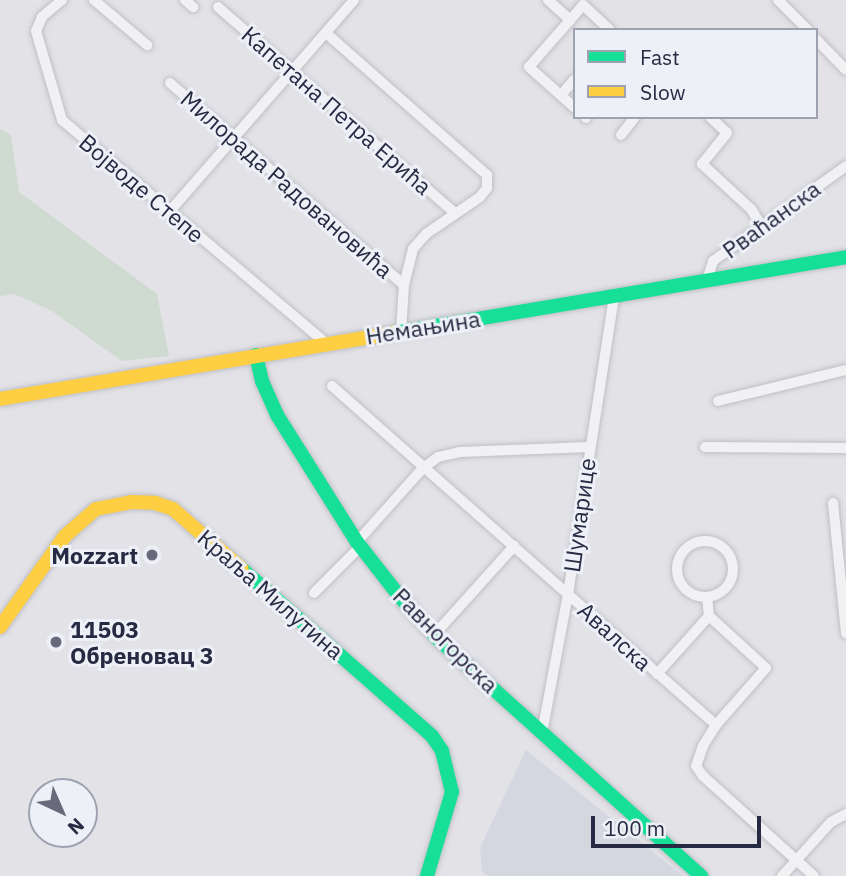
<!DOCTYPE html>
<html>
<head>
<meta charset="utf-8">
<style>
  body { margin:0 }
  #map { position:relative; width:846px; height:876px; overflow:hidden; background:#e2e2e7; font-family:"IBM Plex Sans",sans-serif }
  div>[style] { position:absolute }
  .built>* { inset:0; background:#d4d6e0 }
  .green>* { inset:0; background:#cfdad1 }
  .roads { filter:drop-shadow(0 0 2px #bfbfc5) drop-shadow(0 0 2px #bfbfc5) }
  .street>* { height:10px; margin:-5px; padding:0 5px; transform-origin:5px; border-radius:5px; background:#f1f1f3 }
  .street>.ring { margin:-5px; padding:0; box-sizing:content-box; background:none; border:10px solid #f1f1f3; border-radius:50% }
  .fast>* { height:14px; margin:-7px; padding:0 7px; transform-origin:7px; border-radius:7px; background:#16e098 }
  .slow>* { height:14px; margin:-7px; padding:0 7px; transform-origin:7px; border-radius:7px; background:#ffcf43 }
  .dots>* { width:19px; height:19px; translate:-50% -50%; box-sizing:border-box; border:4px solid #eef0f7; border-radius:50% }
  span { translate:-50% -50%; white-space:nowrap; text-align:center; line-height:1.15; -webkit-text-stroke:6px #eef0f7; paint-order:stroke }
  .street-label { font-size:23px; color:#262a42 }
  .poi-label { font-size:23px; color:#262a42; font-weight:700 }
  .right { translate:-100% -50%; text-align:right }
  .left { translate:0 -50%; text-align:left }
  .legend { position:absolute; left:573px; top:28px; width:245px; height:91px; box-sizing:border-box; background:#eef0f7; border:2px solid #9ea1af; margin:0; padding:9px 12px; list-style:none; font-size:21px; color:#262a42 }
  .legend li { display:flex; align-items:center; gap:14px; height:35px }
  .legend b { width:35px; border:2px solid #9ea1af }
  .north { position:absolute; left:28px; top:778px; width:70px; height:70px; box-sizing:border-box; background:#eef0f7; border:2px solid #9ea1af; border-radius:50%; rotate:136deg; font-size:19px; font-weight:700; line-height:28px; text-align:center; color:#262a42 }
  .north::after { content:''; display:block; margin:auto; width:24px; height:32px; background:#686a7c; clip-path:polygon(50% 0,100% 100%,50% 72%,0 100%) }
  .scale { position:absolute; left:591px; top:816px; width:170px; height:32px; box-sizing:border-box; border:4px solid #262a42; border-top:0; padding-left:9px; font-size:21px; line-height:24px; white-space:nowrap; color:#262a42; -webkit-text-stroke:5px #eef0f7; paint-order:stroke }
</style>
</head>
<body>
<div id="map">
  <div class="built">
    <i style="clip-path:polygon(526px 750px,683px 876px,489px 876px,482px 872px,480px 848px)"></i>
  </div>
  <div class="green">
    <i style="clip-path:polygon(0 129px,11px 135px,19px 192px,157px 294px,169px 356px,122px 361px,52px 311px,14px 294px,0 296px)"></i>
  </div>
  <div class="roads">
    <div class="street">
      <i style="left:62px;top:0;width:26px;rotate:140deg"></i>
      <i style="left:42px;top:17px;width:15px;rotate:113deg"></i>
      <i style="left:36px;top:31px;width:93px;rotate:73.7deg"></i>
      <i style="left:62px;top:120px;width:346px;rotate:40.2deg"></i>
      <i style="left:94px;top:0;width:70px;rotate:40.3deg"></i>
      <i style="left:185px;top:0;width:11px;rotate:41deg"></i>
      <i style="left:548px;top:0;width:30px;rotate:42deg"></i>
      <i style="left:778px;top:0;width:42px;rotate:45deg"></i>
      <i style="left:218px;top:7px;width:315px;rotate:41deg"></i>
      <i style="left:326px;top:33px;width:215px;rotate:41.4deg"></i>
      <i style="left:487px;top:175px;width:13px;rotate:90deg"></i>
      <i style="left:487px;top:188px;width:11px;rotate:128deg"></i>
      <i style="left:480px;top:197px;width:65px;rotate:145.6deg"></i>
      <i style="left:426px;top:234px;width:20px;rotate:131deg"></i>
      <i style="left:413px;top:249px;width:37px;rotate:104deg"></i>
      <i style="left:404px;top:285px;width:46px;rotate:93.7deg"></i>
      <i style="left:816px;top:39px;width:43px;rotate:45.9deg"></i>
      <i style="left:170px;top:83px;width:309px;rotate:40.8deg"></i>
      <i style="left:561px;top:95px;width:21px;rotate:-49deg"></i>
      <i style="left:575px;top:108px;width:62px;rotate:-138.3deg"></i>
      <i style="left:529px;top:67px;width:82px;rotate:-48.9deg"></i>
      <i style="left:583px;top:5px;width:37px;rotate:43deg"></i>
      <i style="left:586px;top:117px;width:1px;rotate:90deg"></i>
      <i style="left:710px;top:117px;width:23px;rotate:43deg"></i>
      <i style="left:727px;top:133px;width:40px;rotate:129deg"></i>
      <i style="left:702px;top:164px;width:67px;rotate:42.6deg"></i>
      <i style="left:751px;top:209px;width:19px;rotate:58deg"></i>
      <i style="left:621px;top:135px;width:23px;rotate:-52deg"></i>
      <i style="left:170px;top:211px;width:280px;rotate:-48.9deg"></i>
      <i style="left:707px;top:280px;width:20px;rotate:-72deg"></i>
      <i style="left:713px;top:261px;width:163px;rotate:-35.5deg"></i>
      <i style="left:332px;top:386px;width:512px;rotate:41.44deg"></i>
      <i style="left:718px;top:401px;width:132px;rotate:-13.6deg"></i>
      <i style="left:705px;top:447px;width:141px;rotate:0.4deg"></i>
      <i style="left:833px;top:503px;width:131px;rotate:84.3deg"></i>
      <i class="ring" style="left:677px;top:541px;width:46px;height:46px"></i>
      <i style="left:357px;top:542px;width:99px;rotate:-48.3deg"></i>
      <i style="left:423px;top:468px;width:19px;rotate:-36deg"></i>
      <i style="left:438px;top:457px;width:22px;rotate:-13deg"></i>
      <i style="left:459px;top:452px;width:130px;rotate:-2.2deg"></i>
      <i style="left:314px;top:593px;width:66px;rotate:-45deg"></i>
      <i style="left:709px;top:616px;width:77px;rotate:42.4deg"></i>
      <i style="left:766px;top:668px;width:76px;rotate:131.3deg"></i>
      <i style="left:716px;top:725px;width:25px;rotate:122deg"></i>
      <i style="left:703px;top:746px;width:21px;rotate:109deg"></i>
      <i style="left:696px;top:766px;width:12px;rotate:55deg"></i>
      <i style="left:703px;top:776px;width:149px;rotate:42deg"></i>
      <i style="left:434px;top:635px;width:120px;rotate:-48deg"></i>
      <i style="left:657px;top:674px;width:78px;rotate:-48.1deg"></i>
      <i style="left:709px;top:616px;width:19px;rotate:-96deg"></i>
      <i style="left:542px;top:733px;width:141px;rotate:-79.4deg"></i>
      <i style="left:568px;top:594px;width:301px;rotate:-81.2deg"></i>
      <i style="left:782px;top:876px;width:73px;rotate:-47.8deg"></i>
      <i style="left:831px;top:822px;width:17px;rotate:-28deg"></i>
    </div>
    <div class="fast">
      <i style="left:393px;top:333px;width:459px;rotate:-9.5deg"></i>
      <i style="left:256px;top:355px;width:27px;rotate:77deg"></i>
      <i style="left:262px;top:381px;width:37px;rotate:66deg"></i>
      <i style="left:277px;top:415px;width:150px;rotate:57.8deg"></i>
      <i style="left:357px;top:542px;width:70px;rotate:52deg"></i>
      <i style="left:400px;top:597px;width:58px;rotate:47.8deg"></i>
      <i style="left:439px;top:640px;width:353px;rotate:42deg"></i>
      <i style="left:242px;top:569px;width:253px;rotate:41.3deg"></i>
      <i style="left:432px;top:736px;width:18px;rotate:56deg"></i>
      <i style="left:442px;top:751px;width:42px;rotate:76.3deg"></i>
      <i style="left:452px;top:792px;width:88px;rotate:106.6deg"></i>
    </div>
    <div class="slow">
      <i style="left:0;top:399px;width:399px;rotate:-9.5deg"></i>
      <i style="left:0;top:627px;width:112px;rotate:-54.5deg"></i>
      <i style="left:65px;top:536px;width:41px;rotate:-41.1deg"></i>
      <i style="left:96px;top:509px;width:36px;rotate:-11deg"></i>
      <i style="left:131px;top:502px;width:24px;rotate:2deg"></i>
      <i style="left:155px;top:503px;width:19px;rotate:18deg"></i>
      <i style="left:173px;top:509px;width:91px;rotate:41deg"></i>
    </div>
  </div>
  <div class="dots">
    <i style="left:152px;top:555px;background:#686a7c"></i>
    <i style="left:56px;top:642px;background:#686a7c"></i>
  </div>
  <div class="street-label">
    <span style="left:337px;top:110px;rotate:41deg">Капетана Петра Ерића</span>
    <span style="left:287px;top:184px;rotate:41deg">Милорада Радовановића</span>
    <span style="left:142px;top:188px;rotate:40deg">Војводе Степе</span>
    <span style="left:771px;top:219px;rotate:-36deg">Рваћанска</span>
    <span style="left:423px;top:327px;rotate:-9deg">Немањина</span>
    <span style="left:579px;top:515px;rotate:-82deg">Шумарице</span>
    <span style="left:271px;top:594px;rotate:41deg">Краља Милутина</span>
    <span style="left:615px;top:636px;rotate:42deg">Авалска</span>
    <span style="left:446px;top:640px;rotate:45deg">Равногорска</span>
  </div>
  <div class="poi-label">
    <span class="right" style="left:138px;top:555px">Mozzart</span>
    <span class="left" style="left:70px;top:642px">11503<br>Обреновац 3</span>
  </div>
  <ul class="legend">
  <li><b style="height:9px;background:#16e098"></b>Fast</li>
  <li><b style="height:9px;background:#ffcf43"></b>Slow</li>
  </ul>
  <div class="north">N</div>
  <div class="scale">100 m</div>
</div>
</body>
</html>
